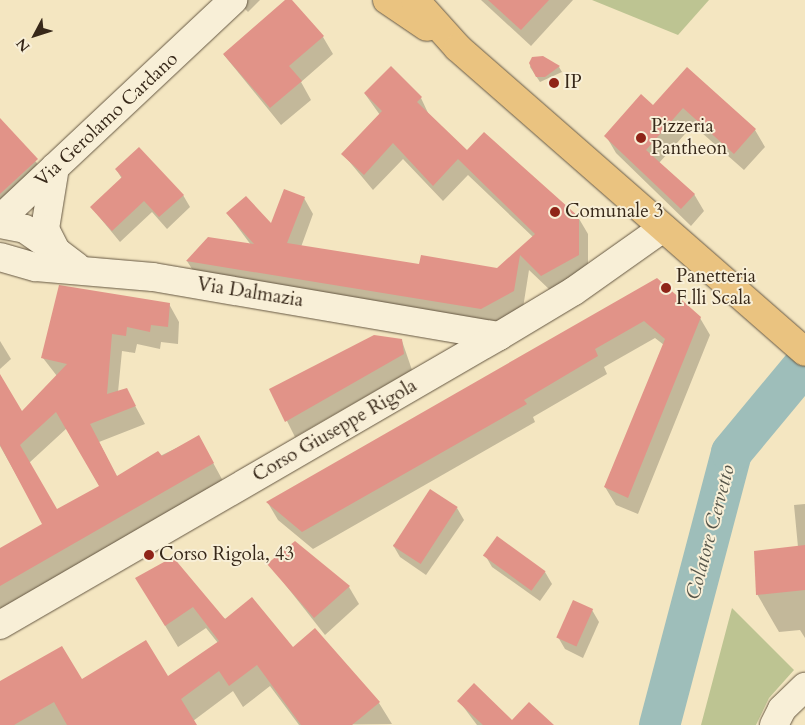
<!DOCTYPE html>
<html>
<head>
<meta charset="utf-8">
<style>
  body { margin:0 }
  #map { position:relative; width:805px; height:725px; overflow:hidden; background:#f4e6c1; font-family:Cardo,serif }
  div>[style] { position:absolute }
  .green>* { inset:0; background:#bdc492 }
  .shadow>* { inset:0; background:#0003 }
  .river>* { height:41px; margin:-20.5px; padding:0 20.5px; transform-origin:20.5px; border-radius:20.5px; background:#9ebeba }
  .building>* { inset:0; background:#e19388; transform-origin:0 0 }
  .roads { filter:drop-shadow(0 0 1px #665843) drop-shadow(0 0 1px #665843) }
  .minor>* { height:28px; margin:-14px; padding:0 14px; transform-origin:14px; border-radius:14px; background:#f8efd7 }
  .major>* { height:28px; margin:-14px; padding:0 14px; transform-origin:14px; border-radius:14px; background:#eac380 }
  .dots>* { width:14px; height:14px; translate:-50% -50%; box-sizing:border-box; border:2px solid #f8efd7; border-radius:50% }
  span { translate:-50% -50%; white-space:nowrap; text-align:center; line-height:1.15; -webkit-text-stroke:4px #f8efd7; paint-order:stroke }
  .poi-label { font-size:19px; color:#372819 }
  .left { translate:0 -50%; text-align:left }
  .street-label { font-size:19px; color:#372819 }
  .water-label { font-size:20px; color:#565549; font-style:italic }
  .north { position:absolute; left:10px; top:10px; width:50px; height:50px; -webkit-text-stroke:4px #f8efd7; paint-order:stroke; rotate:230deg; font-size:14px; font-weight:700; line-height:20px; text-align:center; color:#372819 }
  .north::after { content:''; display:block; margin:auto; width:18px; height:22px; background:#372819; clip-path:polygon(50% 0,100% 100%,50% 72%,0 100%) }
</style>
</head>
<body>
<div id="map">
  <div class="green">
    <i style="clip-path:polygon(592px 0,709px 0,678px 35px)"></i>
    <i style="clip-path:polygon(732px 608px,794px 670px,769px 698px,756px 725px,701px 725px)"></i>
  </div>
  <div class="shadow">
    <i style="clip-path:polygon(236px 0,260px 0,248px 12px)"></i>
    <i style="clip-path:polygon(287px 0,323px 37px,333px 54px,301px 82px,311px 100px,281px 125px,224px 55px)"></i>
    <i style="clip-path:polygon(481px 0,573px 0,531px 46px)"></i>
    <i style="clip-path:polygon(533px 58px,559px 67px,562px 72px,540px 82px,530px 67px)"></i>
    <i style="clip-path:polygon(687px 69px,755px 130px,765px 147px,744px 170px,693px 125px,659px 163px,694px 194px,704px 211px,691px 226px,616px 153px,606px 136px,654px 107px)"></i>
    <i style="clip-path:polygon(365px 94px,421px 98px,429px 115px,467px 152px,578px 217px,588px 234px,588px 272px,551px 291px,529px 270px,523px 308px,491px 325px,197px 277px,187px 261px,251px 245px,228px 214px,271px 226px,304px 198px,313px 214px,301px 247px,420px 266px,497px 270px,533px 237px,468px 175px,443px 201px,403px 159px,373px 190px,343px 154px,380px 115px)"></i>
    <i style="clip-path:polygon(5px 125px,46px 174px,0 217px,0 130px)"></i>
    <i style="clip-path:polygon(116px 169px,183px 195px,190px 207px,167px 229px,152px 212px,120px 242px,91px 207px,122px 179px)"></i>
    <i style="clip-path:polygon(657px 280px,700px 318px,710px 335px,638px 514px,616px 505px,605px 487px,664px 345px,655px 338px,604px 367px,607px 374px,533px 417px,535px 422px,313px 549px,278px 520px,268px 503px)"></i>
    <i style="clip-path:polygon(evenodd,169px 304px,179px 322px,178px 344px,161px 342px,160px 349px,137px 344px,135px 353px,122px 351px,118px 392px,126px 389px,145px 424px,99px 442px,117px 477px,199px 437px,223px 481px,0 609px,0 550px,44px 524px,0 446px,0 377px,22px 413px,57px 376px,43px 358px,169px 304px,67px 428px,100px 487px,57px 511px,29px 463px,67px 428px)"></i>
    <i style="clip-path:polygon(0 341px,11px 359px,0 369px)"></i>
    <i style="clip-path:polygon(402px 341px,412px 370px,295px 437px,271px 389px)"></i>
    <i style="clip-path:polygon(805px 504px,805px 638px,800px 630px,779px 632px,757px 594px,798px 547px,794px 505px)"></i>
    <i style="clip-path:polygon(457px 508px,464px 520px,426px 575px,400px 557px,393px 545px)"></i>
    <i style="clip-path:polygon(485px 555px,545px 572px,552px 584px,540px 601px,492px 567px)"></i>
    <i style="clip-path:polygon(269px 564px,349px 587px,359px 604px,325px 635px)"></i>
    <i style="clip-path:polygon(137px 579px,293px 649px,315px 630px,379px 703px,392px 724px,299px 725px,270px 686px,243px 707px,233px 691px,193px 721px,196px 725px,0 725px,0 683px,167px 678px,218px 643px,206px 628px,178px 647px)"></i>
    <i style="clip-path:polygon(592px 610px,599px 622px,583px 658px,565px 649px,558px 637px)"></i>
    <i style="clip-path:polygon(459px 701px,514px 724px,552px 725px,477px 725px)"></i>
  </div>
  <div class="river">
    <i style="left:659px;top:725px;width:282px;rotate:-75.2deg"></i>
    <i style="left:731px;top:452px;width:116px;rotate:-50.3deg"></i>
  </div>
  <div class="building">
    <i style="clip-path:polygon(285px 0,292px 0,324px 36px,289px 66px,302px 81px,270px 108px,223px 54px)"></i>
    <i style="clip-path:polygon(488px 0,549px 0,521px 30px)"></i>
    <i style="clip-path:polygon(543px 56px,560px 66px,545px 77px,536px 77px,529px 63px,532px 57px)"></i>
    <i style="clip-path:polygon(391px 66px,422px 97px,417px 102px,467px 150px,484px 132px,579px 217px,579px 255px,541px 276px,520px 255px,514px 291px,481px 309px,186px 261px,208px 237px,254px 244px,226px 213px,246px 196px,271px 223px,284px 189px,305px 197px,287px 243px,419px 264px,421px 255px,497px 268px,535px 234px,458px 159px,433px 186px,393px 143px,364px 175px,341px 154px,382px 111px,364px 93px)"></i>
    <i style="clip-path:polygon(687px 67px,756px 129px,734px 154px,683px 108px,646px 150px,695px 194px,681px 209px,604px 136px,641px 94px,653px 105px)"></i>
    <i style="clip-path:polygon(0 118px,38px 159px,0 194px)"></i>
    <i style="clip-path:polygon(139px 147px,184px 195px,159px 217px,144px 201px,112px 231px,90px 207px,122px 177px,115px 169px)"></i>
    <i style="clip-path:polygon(657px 278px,701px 317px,628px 498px,604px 487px,665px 339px,644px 321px,595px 349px,598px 356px,524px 400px,527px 404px,302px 532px,266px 502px)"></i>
    <i style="clip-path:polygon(evenodd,59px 285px,170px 303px,168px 327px,151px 325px,150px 332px,127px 327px,126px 336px,112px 334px,107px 394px,127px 388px,136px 406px,90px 424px,117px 476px,158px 451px,162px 456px,199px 435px,214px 463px,0 586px,0 548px,42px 524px,0 445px,0 374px,22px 411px,67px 364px,41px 358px,59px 285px,56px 412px,99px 486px,57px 509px,20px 445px,56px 412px)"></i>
    <i style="clip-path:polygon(374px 335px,402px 339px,404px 354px,285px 422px,269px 389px)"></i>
    <i style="left:430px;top:489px;width:33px;height:68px;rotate:33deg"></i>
    <i style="left:497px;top:536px;width:60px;height:24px;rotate:36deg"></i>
    <i style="clip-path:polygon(295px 541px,350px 586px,314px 618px,267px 564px)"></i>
    <i style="clip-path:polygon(805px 545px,805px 590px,756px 595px,754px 551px)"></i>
    <i style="clip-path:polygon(173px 557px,225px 619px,252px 597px,293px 647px,315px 628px,380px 702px,352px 725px,301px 725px,257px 665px,229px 686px,219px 671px,181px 699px,197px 725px,67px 725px,54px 702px,14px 725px,0 725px,0 681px,62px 646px,82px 679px,146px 640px,168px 676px,219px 641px,193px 607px,165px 626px,135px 578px)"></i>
    <i style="left:573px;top:600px;width:22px;height:41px;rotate:24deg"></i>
    <i style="clip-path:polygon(474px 683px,512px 720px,529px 702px,554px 725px,483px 725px,457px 701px)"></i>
  </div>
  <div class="roads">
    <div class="minor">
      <i style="left:55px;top:167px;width:63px;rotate:99.2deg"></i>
      <i style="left:45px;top:229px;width:25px;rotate:63deg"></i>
      <i style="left:56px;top:251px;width:26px;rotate:37deg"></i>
      <i style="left:0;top:219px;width:320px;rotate:-43.2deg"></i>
      <i style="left:0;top:224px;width:25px;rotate:11deg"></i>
      <i style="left:25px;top:229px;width:38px;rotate:35deg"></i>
      <i style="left:0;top:257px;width:37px;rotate:16deg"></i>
      <i style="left:36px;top:267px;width:117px;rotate:4.9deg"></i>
      <i style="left:153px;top:277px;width:351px;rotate:9.7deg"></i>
      <i style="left:0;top:625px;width:577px;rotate:-30.08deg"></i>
      <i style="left:499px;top:336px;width:87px;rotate:-31deg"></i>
      <i style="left:574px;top:291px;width:109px;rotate:-35.3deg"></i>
      <i style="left:774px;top:725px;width:18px;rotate:-63deg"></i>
      <i style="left:782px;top:709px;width:32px;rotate:-44deg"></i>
    </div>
    <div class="major">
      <i style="left:387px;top:0;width:48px;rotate:34deg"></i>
      <i style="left:415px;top:0;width:64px;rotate:48.1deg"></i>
      <i style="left:458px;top:48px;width:461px;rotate:41.2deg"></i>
    </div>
  </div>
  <div class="dots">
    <i style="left:554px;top:83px;background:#8f2418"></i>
    <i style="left:641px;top:138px;background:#8f2418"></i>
    <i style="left:555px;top:212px;background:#8f2418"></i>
    <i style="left:666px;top:288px;background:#8f2418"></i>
    <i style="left:149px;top:555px;background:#8f2418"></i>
  </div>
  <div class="poi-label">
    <span class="left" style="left:564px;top:83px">IP</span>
    <span class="left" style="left:651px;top:138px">Pizzeria<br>Pantheon</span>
    <span class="left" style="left:565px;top:212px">Comunale 3</span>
    <span class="left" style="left:676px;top:288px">Panetteria<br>F.lli Scala</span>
    <span class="left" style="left:159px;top:555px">Corso Rigola, 43</span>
  </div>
  <div class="street-label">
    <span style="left:107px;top:120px;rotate:-43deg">Via Gerolamo Cardano</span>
    <span style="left:250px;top:293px;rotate:9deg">Via Dalmazia</span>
    <span style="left:335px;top:431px;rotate:-30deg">Corso Giuseppe Rigola</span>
  </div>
  <div class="water-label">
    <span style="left:710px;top:532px;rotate:-75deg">Colatore Cervetto</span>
  </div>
  <div class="north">N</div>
</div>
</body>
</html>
